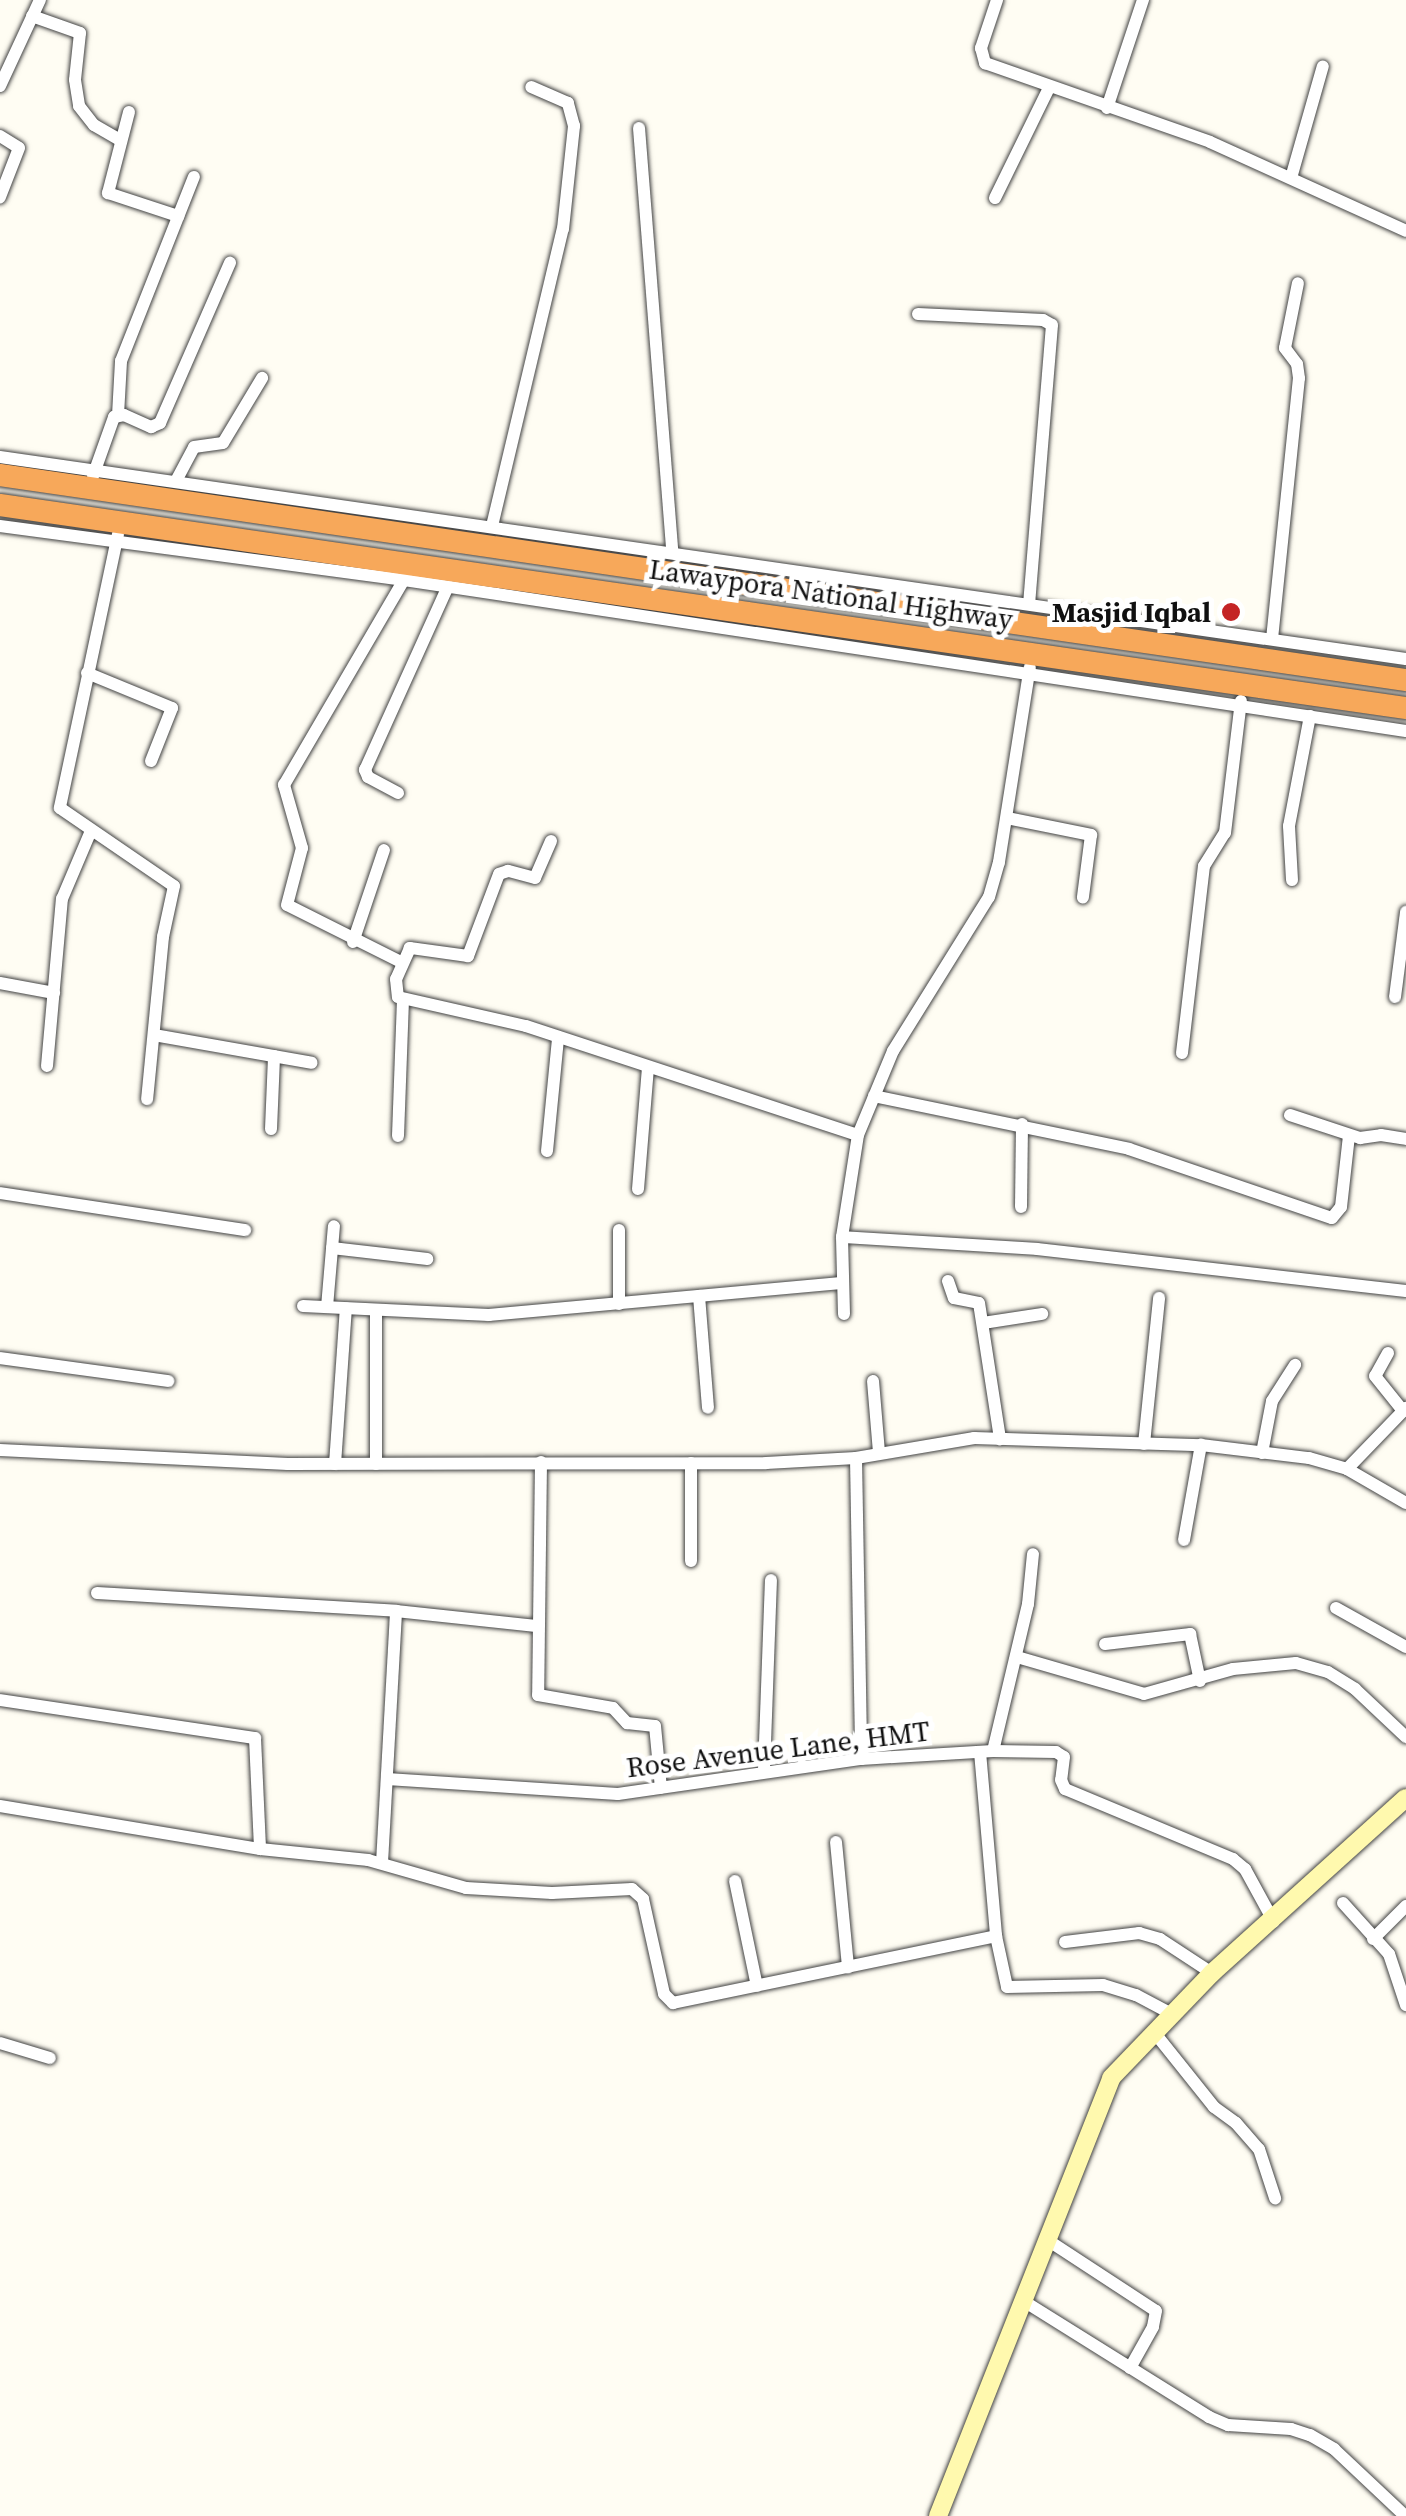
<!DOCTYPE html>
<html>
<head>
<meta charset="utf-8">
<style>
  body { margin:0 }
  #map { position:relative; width:1406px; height:2516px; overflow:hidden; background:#fffdf3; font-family:"Source Serif 4",serif }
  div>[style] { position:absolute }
  .roads { filter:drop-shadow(0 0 2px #434343) drop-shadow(0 0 2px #434343) }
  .street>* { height:12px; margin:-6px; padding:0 6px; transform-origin:6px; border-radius:6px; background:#fff }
  .secondary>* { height:18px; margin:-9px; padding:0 9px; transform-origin:9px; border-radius:9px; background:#fff9ae }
  .highway>* { height:22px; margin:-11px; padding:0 11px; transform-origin:11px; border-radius:11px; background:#f7a85a }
  .dots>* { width:28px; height:28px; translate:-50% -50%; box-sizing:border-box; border:5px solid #fff; border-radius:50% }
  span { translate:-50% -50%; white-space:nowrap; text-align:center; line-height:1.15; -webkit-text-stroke:10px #fff; paint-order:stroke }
  .street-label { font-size:28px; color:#101010 }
  .poi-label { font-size:28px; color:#101010; font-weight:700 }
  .right { translate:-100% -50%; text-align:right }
</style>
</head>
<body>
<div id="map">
  <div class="roads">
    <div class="street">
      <i style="left:997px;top:0;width:51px;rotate:108.4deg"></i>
      <i style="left:981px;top:48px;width:16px;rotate:75deg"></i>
      <i style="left:985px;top:63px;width:238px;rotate:19.3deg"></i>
      <i style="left:1210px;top:142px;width:215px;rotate:24.4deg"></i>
      <i style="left:32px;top:16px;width:51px;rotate:19.5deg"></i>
      <i style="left:80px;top:33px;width:47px;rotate:96.1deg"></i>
      <i style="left:75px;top:80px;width:26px;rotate:81deg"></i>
      <i style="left:79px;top:106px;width:24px;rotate:52deg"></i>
      <i style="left:94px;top:125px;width:30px;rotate:30deg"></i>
      <i style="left:0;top:86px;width:95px;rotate:-65.1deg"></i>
      <i style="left:1107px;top:108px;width:114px;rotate:-71.6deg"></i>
      <i style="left:129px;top:112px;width:84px;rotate:104.5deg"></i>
      <i style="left:108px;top:193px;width:74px;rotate:18.2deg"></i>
      <i style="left:639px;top:128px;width:425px;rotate:85.5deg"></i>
      <i style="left:0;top:136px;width:22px;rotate:32deg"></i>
      <i style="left:19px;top:148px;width:53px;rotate:111.2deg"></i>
      <i style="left:1291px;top:178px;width:116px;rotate:-74.1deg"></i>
      <i style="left:995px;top:198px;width:123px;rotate:-63.9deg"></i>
      <i style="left:918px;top:314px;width:125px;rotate:2.7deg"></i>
      <i style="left:1043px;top:320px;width:10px;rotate:29deg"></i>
      <i style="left:1052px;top:325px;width:280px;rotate:94.7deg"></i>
      <i style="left:118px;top:415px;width:54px;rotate:-86.8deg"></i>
      <i style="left:121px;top:361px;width:198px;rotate:-68.4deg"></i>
      <i style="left:0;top:457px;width:1420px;rotate:8.18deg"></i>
      <i style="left:93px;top:476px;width:63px;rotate:-70.4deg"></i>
      <i style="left:114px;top:417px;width:10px;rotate:-11deg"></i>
      <i style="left:124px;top:415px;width:30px;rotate:24deg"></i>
      <i style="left:151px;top:427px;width:10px;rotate:-24deg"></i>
      <i style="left:160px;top:423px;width:175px;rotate:-66.4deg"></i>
      <i style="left:176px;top:481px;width:38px;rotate:-62deg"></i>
      <i style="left:194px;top:447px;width:29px;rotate:-8deg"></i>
      <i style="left:223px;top:443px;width:76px;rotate:-59deg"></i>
      <i style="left:0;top:526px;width:408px;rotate:7.6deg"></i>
      <i style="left:404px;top:580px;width:1013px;rotate:8.57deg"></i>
      <i style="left:492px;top:526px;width:305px;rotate:-76.6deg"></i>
      <i style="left:563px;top:229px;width:104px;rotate:-83.9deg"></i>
      <i style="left:574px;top:126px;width:24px;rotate:-105deg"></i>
      <i style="left:568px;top:103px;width:40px;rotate:-156.6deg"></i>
      <i style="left:118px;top:534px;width:280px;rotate:102deg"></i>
      <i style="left:60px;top:808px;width:138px;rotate:34.4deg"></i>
      <i style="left:174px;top:886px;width:52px;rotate:102.2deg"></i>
      <i style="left:163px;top:937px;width:163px;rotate:95.6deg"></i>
      <i style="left:1272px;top:639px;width:262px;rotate:-84.1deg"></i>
      <i style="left:1299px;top:378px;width:14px;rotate:-98deg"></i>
      <i style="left:1297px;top:364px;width:20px;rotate:-127deg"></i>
      <i style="left:1285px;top:348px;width:66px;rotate:-78.7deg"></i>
      <i style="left:87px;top:673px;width:92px;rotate:22.4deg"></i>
      <i style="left:172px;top:708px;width:57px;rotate:111.6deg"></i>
      <i style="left:398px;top:793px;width:34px;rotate:-152deg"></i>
      <i style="left:368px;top:777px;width:8px;rotate:-113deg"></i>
      <i style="left:365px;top:770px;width:200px;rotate:-65.7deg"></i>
      <i style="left:1007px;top:818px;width:86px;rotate:11.4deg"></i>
      <i style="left:1091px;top:835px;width:63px;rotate:97.4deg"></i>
      <i style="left:551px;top:841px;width:40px;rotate:113.4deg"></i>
      <i style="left:535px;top:878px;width:28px;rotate:-165deg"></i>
      <i style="left:508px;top:871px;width:9px;rotate:162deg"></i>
      <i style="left:499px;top:874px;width:88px;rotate:110.7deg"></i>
      <i style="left:468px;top:956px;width:59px;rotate:-172.1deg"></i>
      <i style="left:410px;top:948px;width:34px;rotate:114deg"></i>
      <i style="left:396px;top:979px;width:18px;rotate:84deg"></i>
      <i style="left:398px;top:997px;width:131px;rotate:12.8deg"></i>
      <i style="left:526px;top:1026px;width:349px;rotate:18.2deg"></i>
      <i style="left:1292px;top:880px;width:54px;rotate:-93.2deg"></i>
      <i style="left:1289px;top:826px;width:112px;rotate:-79.2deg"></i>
      <i style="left:353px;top:942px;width:97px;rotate:-71.4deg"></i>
      <i style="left:401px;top:962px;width:127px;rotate:-153.4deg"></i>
      <i style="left:287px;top:905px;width:59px;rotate:-75.3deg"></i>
      <i style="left:302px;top:848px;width:66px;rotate:-105.9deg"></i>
      <i style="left:284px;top:785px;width:238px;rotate:-59.7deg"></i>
      <i style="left:0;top:983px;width:55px;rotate:10.5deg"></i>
      <i style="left:1395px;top:997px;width:86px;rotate:-82.6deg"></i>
      <i style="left:154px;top:1035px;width:160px;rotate:10deg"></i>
      <i style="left:1182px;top:1053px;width:188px;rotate:-83.3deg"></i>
      <i style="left:1204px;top:866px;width:39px;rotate:-58deg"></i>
      <i style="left:1225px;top:833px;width:133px;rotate:-83.1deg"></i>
      <i style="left:47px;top:1066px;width:168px;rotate:-84.9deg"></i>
      <i style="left:62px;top:899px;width:72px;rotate:-67deg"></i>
      <i style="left:874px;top:1096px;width:260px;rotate:11.7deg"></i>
      <i style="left:1129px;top:1149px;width:214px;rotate:18.8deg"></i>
      <i style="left:1332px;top:1218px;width:14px;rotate:-51deg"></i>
      <i style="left:1341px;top:1207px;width:71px;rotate:-83.6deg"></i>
      <i style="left:1290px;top:1115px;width:74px;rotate:18.2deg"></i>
      <i style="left:1360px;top:1138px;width:21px;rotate:-8deg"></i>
      <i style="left:1381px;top:1135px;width:25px;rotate:9deg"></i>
      <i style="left:271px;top:1129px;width:73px;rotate:-87.6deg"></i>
      <i style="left:398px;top:1136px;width:136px;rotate:-87.9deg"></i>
      <i style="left:547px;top:1151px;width:113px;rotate:-84.4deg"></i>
      <i style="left:638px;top:1189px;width:122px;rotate:-85.3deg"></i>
      <i style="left:0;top:1193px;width:248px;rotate:8.6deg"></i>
      <i style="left:1021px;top:1207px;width:83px;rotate:-89.3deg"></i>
      <i style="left:842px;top:1237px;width:195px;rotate:3.5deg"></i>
      <i style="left:1037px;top:1249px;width:371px;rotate:6.5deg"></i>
      <i style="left:332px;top:1248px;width:96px;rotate:6.6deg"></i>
      <i style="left:948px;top:1281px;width:18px;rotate:71deg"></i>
      <i style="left:954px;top:1298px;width:25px;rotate:11deg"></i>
      <i style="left:979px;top:1303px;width:138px;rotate:81.2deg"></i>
      <i style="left:699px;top:1296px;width:112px;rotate:85.4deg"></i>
      <i style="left:619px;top:1304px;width:74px;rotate:-90deg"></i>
      <i style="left:303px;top:1306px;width:186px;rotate:2.8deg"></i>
      <i style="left:489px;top:1315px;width:353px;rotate:-5.2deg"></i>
      <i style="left:327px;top:1307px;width:81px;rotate:-85.1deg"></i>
      <i style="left:376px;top:1310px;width:154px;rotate:90deg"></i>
      <i style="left:844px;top:1314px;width:77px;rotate:-91.5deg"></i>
      <i style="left:842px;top:1237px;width:103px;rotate:-81.1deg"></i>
      <i style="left:858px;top:1135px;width:91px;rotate:-67.4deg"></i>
      <i style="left:893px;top:1051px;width:181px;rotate:-58.1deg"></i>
      <i style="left:989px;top:897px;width:36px;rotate:-74deg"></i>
      <i style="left:999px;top:862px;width:197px;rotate:-81deg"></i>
      <i style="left:983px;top:1323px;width:60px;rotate:-8.7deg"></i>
      <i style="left:1388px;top:1353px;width:26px;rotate:119deg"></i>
      <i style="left:1375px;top:1376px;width:45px;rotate:51.3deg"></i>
      <i style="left:0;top:1358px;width:170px;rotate:7.8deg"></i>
      <i style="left:873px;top:1381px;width:72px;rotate:85.2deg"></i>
      <i style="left:1144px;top:1444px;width:147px;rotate:-84.1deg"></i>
      <i style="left:0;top:1450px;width:288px;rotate:2.8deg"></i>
      <i style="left:288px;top:1464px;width:478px;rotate:-0.1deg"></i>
      <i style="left:766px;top:1463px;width:90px;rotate:-3.2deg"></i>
      <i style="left:856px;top:1458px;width:120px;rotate:-9.6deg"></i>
      <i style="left:974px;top:1438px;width:227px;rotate:1.8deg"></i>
      <i style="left:1201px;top:1445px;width:109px;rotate:6.9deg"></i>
      <i style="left:1309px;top:1458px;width:40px;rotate:16deg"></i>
      <i style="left:1347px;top:1469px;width:68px;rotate:30deg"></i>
      <i style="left:1262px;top:1453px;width:53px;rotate:-79.1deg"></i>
      <i style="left:1272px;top:1401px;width:43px;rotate:-57.4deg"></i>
      <i style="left:856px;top:1458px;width:301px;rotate:89deg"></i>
      <i style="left:541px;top:1462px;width:233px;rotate:90.7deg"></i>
      <i style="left:538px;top:1695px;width:76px;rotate:9.8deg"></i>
      <i style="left:613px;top:1708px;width:21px;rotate:47deg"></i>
      <i style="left:627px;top:1723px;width:28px;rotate:6deg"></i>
      <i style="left:655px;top:1726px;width:62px;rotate:84.5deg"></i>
      <i style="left:691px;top:1463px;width:98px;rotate:90deg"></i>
      <i style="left:335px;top:1464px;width:156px;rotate:-86deg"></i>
      <i style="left:1347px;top:1469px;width:85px;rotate:-46deg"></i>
      <i style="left:1184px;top:1540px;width:97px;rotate:-79.9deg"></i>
      <i style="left:97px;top:1593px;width:300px;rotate:3.4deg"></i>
      <i style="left:396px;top:1611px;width:141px;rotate:6.1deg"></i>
      <i style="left:1336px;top:1608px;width:80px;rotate:29.1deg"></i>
      <i style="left:1105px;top:1644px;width:86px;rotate:-6.7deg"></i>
      <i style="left:1190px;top:1634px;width:48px;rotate:78deg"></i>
      <i style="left:1017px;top:1657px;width:132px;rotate:16.2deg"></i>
      <i style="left:1144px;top:1694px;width:92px;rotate:-15.7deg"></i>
      <i style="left:1233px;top:1669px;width:63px;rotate:-5.4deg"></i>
      <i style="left:1296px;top:1663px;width:33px;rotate:16deg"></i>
      <i style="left:1328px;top:1672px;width:32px;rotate:32deg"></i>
      <i style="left:1355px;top:1689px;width:70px;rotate:43.3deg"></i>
      <i style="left:0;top:1700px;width:258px;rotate:8.5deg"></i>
      <i style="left:255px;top:1738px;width:111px;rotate:87.4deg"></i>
      <i style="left:993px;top:1751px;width:151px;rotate:-76.6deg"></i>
      <i style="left:1028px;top:1604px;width:50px;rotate:-84.3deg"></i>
      <i style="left:980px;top:1752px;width:185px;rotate:85deg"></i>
      <i style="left:996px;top:1936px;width:52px;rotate:77.8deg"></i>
      <i style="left:1007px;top:1987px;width:96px;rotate:-1.2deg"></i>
      <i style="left:1103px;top:1985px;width:34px;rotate:17deg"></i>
      <i style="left:1136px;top:1995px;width:40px;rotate:28deg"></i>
      <i style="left:764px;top:1770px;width:190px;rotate:-87.9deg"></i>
      <i style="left:387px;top:1779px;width:231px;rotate:3.7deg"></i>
      <i style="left:618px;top:1794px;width:246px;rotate:-8.2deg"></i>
      <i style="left:861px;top:1759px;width:132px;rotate:-3.5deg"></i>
      <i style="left:993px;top:1751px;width:63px;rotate:0.9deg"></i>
      <i style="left:1056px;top:1752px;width:9px;rotate:32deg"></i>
      <i style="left:1064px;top:1757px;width:23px;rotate:97deg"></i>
      <i style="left:1061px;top:1780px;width:10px;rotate:66deg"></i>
      <i style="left:1065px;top:1789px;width:182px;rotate:22.6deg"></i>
      <i style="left:1233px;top:1859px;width:16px;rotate:40deg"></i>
      <i style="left:1245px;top:1869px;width:60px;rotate:61.3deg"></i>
      <i style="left:0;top:1806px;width:264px;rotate:9.4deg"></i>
      <i style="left:260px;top:1849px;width:109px;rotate:5.8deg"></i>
      <i style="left:368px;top:1860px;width:102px;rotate:15.9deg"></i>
      <i style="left:466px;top:1888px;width:86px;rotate:3.3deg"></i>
      <i style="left:552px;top:1893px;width:80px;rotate:-2.9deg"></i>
      <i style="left:632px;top:1889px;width:15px;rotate:42deg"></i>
      <i style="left:643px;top:1899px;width:97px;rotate:77.5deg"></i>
      <i style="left:664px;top:1994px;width:13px;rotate:45deg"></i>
      <i style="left:673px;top:2003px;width:330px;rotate:-11.7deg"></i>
      <i style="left:836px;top:1842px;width:126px;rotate:84.5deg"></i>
      <i style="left:382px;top:1863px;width:252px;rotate:-86.8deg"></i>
      <i style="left:735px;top:1881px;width:107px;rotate:78.2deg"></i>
      <i style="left:1343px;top:1903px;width:69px;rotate:48deg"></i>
      <i style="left:1389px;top:1954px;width:54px;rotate:71.6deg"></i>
      <i style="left:1373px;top:1939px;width:47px;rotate:-45deg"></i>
      <i style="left:1065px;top:1942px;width:75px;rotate:-6.9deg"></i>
      <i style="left:1139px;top:1933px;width:22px;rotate:16deg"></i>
      <i style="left:1160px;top:1939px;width:62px;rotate:33.2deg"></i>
      <i style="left:1154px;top:2032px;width:96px;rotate:51.3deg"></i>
      <i style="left:1214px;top:2107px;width:27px;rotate:36deg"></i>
      <i style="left:1236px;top:2123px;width:35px;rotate:49deg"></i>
      <i style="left:1259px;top:2149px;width:52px;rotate:71.9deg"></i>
      <i style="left:0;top:2043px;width:52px;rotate:16.7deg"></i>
      <i style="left:1046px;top:2239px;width:131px;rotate:33.2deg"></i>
      <i style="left:1156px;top:2311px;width:16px;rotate:101deg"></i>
      <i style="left:1153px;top:2327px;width:47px;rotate:119.3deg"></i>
      <i style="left:1022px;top:2300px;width:221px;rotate:32deg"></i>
      <i style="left:1209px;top:2417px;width:21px;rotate:23deg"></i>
      <i style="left:1228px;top:2425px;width:63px;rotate:3.6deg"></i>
      <i style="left:1291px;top:2429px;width:20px;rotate:18deg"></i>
      <i style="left:1310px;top:2435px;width:28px;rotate:30deg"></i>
      <i style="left:1334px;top:2449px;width:98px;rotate:43.3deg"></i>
    </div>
    <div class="secondary">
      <i style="left:938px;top:2516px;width:471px;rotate:-68.4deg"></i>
      <i style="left:1111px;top:2078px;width:146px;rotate:-46.1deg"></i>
      <i style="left:1212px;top:1973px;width:261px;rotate:-42.1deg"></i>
    </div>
    <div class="highway">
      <i style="left:0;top:475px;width:1421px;rotate:8.3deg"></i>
      <i style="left:0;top:505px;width:1421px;rotate:8.22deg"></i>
    </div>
  </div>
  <div class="dots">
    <i style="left:1231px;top:612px;background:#c42425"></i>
  </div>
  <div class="street-label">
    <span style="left:831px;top:594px;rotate:8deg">Lawaypora National Highway</span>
    <span style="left:778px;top:1749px;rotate:-7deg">Rose Avenue Lane, HMT</span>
  </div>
  <div class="poi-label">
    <span class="right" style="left:1211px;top:612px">Masjid Iqbal</span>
  </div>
</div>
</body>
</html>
